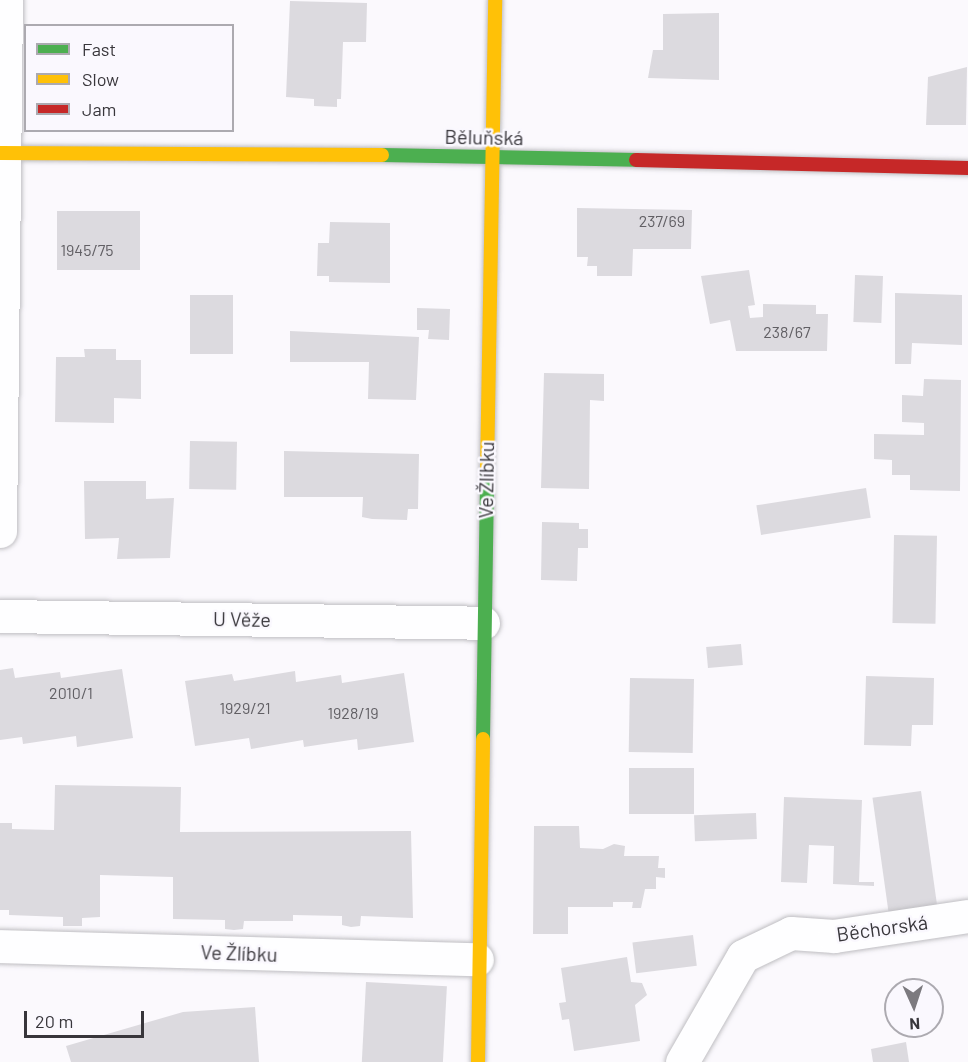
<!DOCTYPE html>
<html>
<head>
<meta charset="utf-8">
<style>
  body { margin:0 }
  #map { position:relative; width:968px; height:1062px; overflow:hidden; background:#fbf9fd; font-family:Barlow,sans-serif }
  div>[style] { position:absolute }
  .building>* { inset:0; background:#dcdadf; transform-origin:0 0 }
  .roads { filter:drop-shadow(0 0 2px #bfbec2) drop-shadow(0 0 2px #bfbec2) }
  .street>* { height:33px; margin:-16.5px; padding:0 16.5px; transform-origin:16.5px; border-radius:16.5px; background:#fefeff }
  .fast>* { height:14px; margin:-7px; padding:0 7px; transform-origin:7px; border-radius:7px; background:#4caf50 }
  .slow>* { height:14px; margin:-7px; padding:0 7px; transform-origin:7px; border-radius:7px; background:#ffc107 }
  .jam>* { height:14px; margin:-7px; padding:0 7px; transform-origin:7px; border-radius:7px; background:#c62828 }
  span { translate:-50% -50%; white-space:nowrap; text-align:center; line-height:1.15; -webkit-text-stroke:5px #faf8fe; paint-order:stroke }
  .number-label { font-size:16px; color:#615f64 }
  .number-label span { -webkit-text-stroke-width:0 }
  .street-label { font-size:20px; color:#38363b }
  .legend { position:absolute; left:24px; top:24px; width:210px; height:108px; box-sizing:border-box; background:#faf8fe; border:2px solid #acaab0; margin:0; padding:8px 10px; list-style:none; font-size:18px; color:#38363b }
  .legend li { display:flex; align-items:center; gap:12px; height:30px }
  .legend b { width:30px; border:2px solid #acaab0 }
  .north { position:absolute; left:884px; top:978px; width:60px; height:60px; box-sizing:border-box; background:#faf8fe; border:2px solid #acaab0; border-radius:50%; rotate:177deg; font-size:16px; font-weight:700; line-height:24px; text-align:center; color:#38363b }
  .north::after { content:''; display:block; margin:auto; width:21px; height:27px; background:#7c7a7f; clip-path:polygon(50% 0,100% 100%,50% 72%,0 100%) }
  .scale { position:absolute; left:24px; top:1011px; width:120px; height:27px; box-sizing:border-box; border:3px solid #38363b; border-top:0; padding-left:8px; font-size:18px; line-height:21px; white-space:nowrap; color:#38363b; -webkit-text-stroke:4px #faf8fe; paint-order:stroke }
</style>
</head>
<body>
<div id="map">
  <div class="building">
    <i style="clip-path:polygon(290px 1px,367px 3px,366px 42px,343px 42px,341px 99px,337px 99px,337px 107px,314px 106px,314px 99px,286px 97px)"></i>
    <i style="clip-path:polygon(719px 13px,719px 80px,648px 78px,653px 50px,663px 50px,663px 14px)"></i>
    <i style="clip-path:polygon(967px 67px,966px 125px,926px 125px,928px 77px)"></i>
    <i style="clip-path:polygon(577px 208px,692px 210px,691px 249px,633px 249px,632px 276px,597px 276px,597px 266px,587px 266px,588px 257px,577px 257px)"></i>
    <i style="left:57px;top:211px;width:83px;height:59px"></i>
    <i style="clip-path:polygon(330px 222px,390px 223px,390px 283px,329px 282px,329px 276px,317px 276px,318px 243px,329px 243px)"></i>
    <i style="clip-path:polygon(749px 270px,755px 305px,748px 306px,750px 318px,763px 317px,763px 304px,816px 305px,816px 314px,828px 314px,827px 351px,736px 351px,730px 320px,710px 324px,701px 276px)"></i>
    <i style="left:855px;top:275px;width:28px;height:47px;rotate:2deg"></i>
    <i style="clip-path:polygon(895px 293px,962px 295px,962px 345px,912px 343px,911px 364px,895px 364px)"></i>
    <i style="left:190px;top:295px;width:43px;height:59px"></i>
    <i style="clip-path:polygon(417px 308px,450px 309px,449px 340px,428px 339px,429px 330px,417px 330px)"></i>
    <i style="clip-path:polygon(290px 331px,419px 337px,416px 400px,368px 399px,369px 362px,290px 362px)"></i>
    <i style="clip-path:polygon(84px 349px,116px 349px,116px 360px,141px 360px,141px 399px,114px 398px,114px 423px,55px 422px,56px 357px,85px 357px)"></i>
    <i style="clip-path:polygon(544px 373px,604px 374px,604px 401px,590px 400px,589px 489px,541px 488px)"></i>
    <i style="clip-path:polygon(924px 379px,961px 380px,960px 491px,910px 490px,910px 475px,892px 475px,892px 460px,874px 459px,874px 434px,924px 435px,924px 423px,902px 422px,902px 395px,923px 396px)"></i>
    <i style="left:190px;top:441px;width:47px;height:48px;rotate:1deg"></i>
    <i style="clip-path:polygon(284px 451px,419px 454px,418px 509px,408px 509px,407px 520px,372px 519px,362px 517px,363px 497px,284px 497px)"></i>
    <i style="clip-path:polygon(84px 481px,146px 481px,146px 499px,174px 498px,170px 558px,117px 559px,119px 538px,85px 539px)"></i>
    <i style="left:866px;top:488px;width:30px;height:111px;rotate:81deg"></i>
    <i style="clip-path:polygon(542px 522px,579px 523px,579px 529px,588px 529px,588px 548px,578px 548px,577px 581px,541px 580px)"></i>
    <i style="left:894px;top:535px;width:43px;height:88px;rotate:1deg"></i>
    <i style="left:741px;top:644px;width:21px;height:35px;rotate:85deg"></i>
    <i style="clip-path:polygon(13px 668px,15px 678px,60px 672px,61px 678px,122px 669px,133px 738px,77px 747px,76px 736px,23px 744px,22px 737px,0 740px,0 670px)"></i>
    <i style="clip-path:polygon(295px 671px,296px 682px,341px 675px,342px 683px,404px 673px,414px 742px,358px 750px,357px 739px,304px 747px,303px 740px,251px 749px,249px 738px,195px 746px,185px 681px,232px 674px,234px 681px)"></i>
    <i style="clip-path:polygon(866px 676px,934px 678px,933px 725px,912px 725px,911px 746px,864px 745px)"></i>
    <i style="left:630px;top:678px;width:64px;height:74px;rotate:1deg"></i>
    <i style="left:694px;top:768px;width:46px;height:65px;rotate:90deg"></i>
    <i style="clip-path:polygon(55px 785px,181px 787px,180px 832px,411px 831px,413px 918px,361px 916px,360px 926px,351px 927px,342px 925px,342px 916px,293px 915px,293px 921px,244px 921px,243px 929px,234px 930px,225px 929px,225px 920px,173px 919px,173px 877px,100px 875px,100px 917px,82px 918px,82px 926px,63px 926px,63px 917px,9px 915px,9px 910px,0 910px,0 823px,12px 823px,12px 829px,54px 830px)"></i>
    <i style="left:921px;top:791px;width:118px;height:49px;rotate:82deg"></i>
    <i style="clip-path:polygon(784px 797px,862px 800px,859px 882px,874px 882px,874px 886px,833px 884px,834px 846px,809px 845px,807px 883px,781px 882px)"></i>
    <i style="left:756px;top:813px;width:26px;height:62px;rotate:88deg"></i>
    <i style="clip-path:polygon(534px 826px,579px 826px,580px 848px,603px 849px,614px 844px,625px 846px,624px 856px,659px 856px,658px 868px,665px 868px,665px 878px,656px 877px,656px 889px,645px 889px,641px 908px,632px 908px,633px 902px,613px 902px,613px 907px,568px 907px,568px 934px,533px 934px)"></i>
    <i style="left:693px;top:935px;width:31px;height:61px;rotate:83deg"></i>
    <i style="clip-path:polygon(627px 957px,631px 982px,642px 983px,647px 995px,635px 1005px,640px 1041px,574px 1051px,569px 1019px,562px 1020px,559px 1003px,566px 1002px,561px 968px)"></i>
    <i style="left:366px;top:982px;width:81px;height:80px;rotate:3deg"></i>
    <i style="clip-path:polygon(255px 1007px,259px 1062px,71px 1062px,66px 1046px,183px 1012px)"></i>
    <i style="clip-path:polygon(906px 1042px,909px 1062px,873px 1062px,871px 1049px)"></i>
  </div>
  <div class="roads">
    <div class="street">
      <i style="left:0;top:531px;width:531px;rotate:-89.35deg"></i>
      <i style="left:0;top:616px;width:483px;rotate:0.8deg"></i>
      <i style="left:0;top:946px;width:477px;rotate:1.6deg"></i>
      <i style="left:682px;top:1062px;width:122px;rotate:-60.1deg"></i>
      <i style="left:743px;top:956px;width:53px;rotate:-25.6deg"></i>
      <i style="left:791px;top:933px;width:43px;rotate:4deg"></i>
      <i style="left:834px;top:936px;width:135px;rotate:-8.5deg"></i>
    </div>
    <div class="fast">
      <i style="left:382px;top:155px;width:254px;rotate:1.1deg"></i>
      <i style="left:483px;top:739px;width:268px;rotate:-89.1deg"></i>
    </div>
    <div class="slow">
      <i style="left:0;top:153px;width:382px;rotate:0.3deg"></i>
      <i style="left:487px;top:471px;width:471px;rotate:-89deg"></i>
      <i style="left:478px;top:1062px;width:323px;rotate:-89.1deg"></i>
    </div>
    <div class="jam">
      <i style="left:636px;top:160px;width:332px;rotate:1.4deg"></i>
    </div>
  </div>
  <div class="number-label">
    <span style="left:662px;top:221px">237/69</span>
    <span style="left:87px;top:250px">1945/75</span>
    <span style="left:787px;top:332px">238/67</span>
    <span style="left:71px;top:693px">2010/1</span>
    <span style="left:245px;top:708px">1929/21</span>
    <span style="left:353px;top:713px">1928/19</span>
  </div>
  <div class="street-label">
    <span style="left:484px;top:137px;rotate:1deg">Běluňská</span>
    <span style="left:486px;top:480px;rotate:-89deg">Ve Žlíbku</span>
    <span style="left:242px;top:619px;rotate:1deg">U Věže</span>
    <span style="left:882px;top:928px;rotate:-8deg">Běchorská</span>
    <span style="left:239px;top:953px;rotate:2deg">Ve Žlíbku</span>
  </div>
  <ul class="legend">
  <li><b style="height:8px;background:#4caf50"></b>Fast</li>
  <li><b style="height:8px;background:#ffc107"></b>Slow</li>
  <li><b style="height:8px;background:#c62828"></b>Jam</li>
  </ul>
  <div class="north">N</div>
  <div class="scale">20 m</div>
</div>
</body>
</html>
